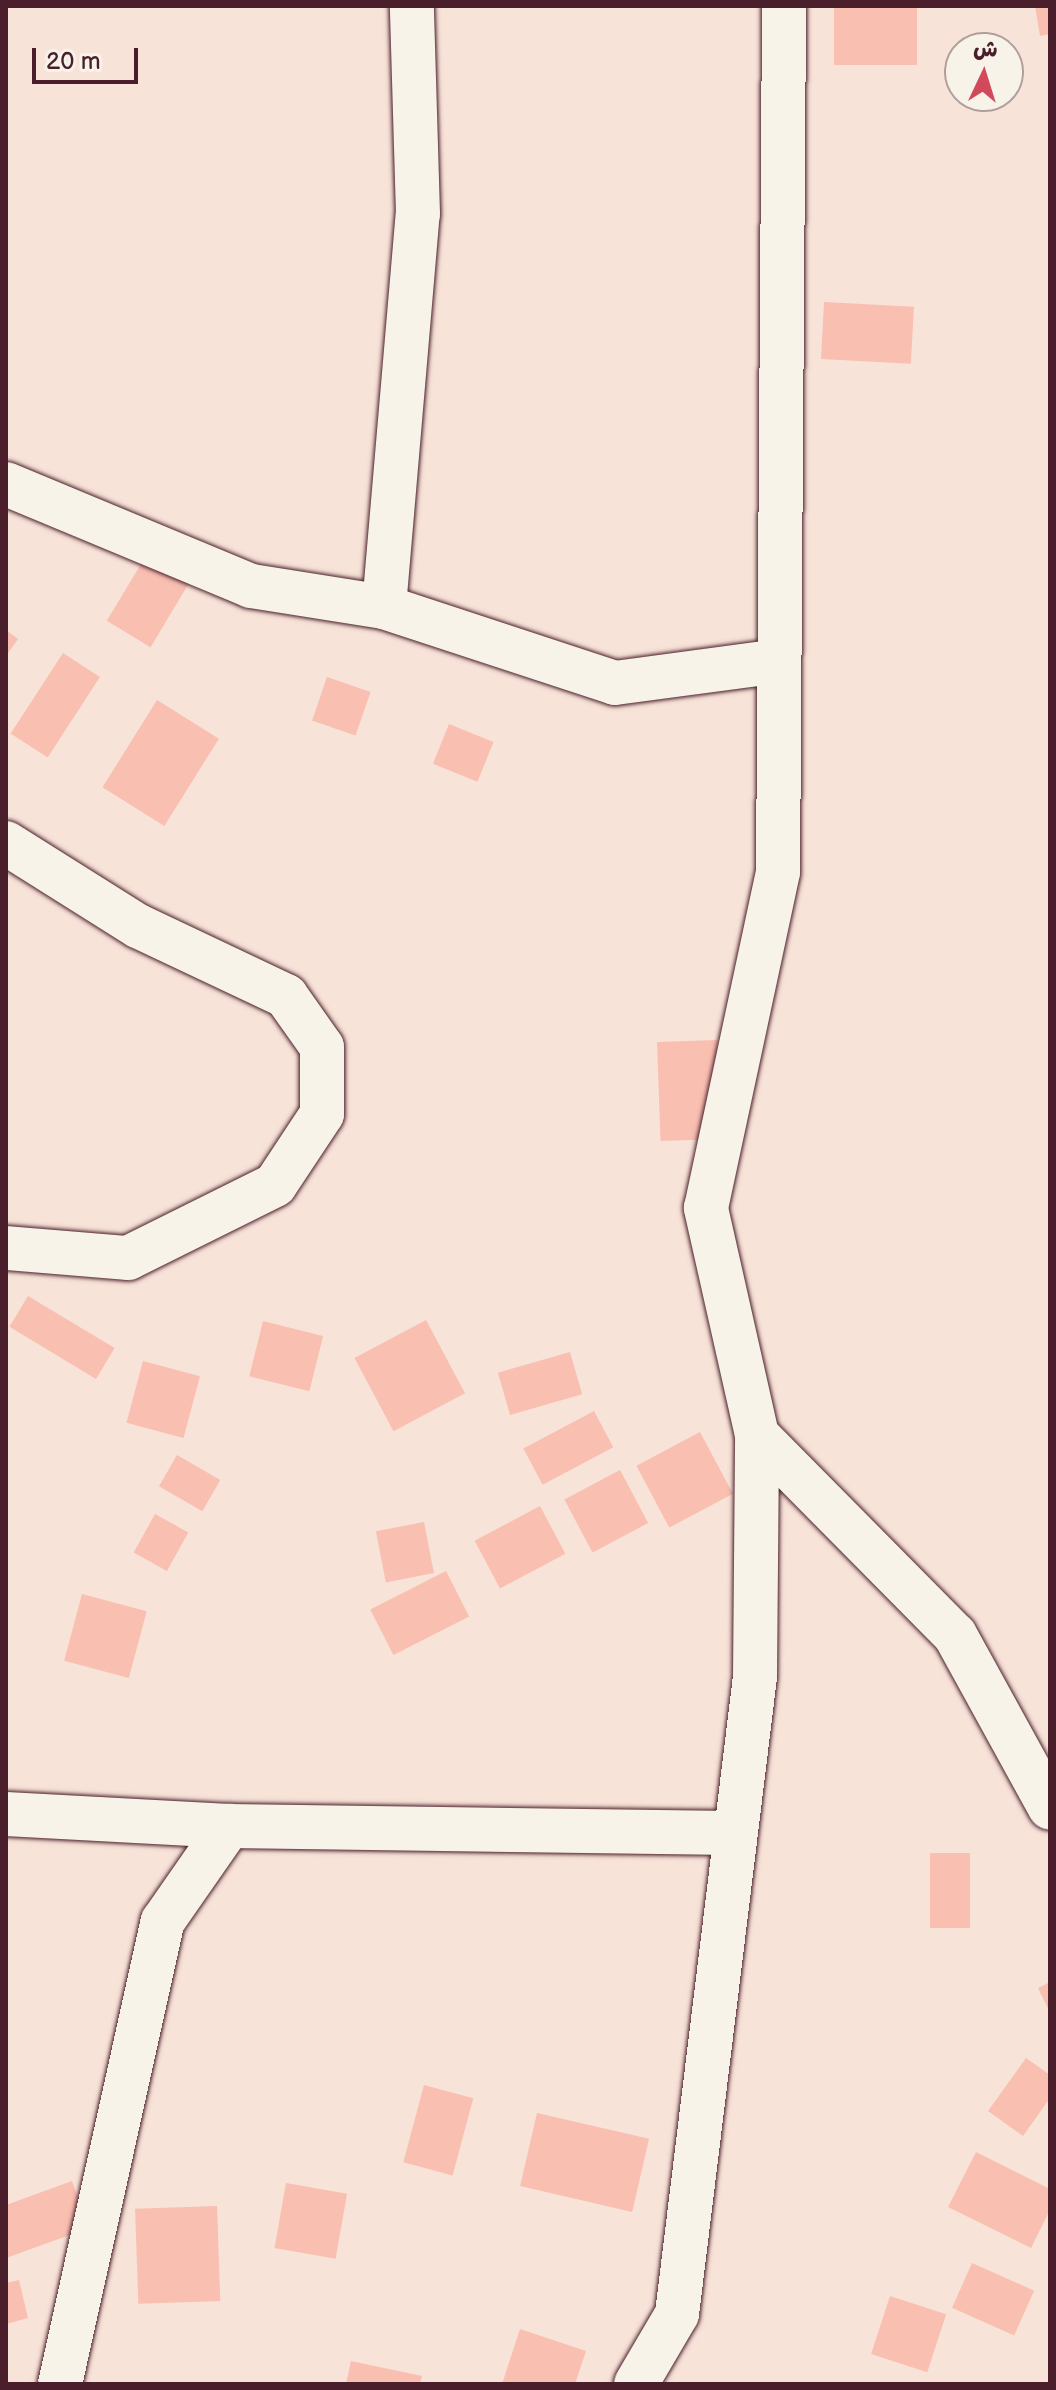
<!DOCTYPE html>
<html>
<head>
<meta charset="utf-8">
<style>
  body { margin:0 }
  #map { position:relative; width:1056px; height:2390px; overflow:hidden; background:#f8e3d8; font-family:"Balsamiq Sans","Playpen Sans Arabic",sans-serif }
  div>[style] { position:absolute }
  .building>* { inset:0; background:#f9bfb1; transform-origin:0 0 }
  .roads { filter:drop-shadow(0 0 2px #4a1f2b) drop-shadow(0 0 2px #4a1f2b) }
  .minor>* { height:44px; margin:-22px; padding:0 22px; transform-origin:22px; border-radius:22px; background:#f7f3e8 }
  span { translate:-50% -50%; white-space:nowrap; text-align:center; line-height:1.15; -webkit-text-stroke:6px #f7f3e8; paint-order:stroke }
  .frame { position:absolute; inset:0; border:8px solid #4a1f2b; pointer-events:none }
  .north { position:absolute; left:944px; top:32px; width:80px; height:80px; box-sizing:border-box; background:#f7f3e8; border:2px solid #b29e9c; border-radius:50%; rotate:4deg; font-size:22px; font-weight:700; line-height:32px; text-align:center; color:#4a1f2b }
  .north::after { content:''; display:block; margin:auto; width:28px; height:36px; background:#d1495b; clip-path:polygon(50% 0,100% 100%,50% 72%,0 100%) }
  .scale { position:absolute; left:32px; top:48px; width:106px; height:36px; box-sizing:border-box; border:4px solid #4a1f2b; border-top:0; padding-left:10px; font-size:24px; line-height:28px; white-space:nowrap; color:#4a1f2b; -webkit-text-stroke:6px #f7f3e8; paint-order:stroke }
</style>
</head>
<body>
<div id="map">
  <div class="building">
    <i style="left:834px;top:6px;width:83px;height:59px"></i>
    <i style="clip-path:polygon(1035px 6px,1050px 6px,1050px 34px,1040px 36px)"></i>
    <i style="left:824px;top:302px;width:90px;height:57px;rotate:3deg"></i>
    <i style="left:147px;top:554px;width:51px;height:78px;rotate:31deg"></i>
    <i style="clip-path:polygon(6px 630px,18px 639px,6px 656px)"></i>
    <i style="left:63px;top:653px;width:44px;height:96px;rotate:33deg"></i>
    <i style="left:327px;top:677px;width:46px;height:46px;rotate:19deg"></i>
    <i style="left:157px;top:700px;width:73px;height:103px;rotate:32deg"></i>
    <i style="left:449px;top:724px;width:48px;height:43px;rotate:22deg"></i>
    <i style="left:717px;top:1040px;width:99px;height:60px;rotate:88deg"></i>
    <i style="left:28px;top:1296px;width:101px;height:36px;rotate:31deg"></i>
    <i style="left:426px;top:1320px;width:83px;height:81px;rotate:62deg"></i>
    <i style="left:263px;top:1321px;width:62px;height:57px;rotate:14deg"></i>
    <i style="left:570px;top:1352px;width:44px;height:75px;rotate:74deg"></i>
    <i style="left:143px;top:1361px;width:59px;height:64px;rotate:15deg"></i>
    <i style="left:594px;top:1411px;width:41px;height:80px;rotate:62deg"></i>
    <i style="left:700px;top:1432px;width:70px;height:72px;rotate:62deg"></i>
    <i style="left:177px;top:1455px;width:50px;height:36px;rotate:30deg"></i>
    <i style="left:620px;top:1470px;width:60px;height:63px;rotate:62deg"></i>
    <i style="left:540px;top:1506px;width:54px;height:74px;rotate:62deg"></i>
    <i style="left:155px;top:1514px;width:38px;height:44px;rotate:29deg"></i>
    <i style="left:424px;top:1522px;width:52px;height:49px;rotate:79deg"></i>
    <i style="left:446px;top:1571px;width:51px;height:85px;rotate:63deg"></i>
    <i style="left:82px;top:1594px;width:67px;height:69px;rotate:15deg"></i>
    <i style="left:930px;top:1853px;width:40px;height:75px"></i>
    <i style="clip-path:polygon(1050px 1982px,1050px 2013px,1038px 1988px)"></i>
    <i style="clip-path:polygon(1026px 2058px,1050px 2075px,1050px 2098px,1023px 2136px,988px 2111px)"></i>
    <i style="left:424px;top:2085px;width:51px;height:80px;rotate:15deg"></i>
    <i style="left:537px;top:2113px;width:115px;height:75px;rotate:13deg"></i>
    <i style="clip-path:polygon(976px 2152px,1050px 2189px,1050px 2210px,1031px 2248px,948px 2207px)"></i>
    <i style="clip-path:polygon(72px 2181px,89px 2228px,6px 2258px,6px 2205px)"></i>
    <i style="left:286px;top:2183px;width:62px;height:66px;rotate:10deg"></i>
    <i style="left:217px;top:2206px;width:95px;height:82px;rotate:88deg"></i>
    <i style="left:972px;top:2263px;width:68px;height:49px;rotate:24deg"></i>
    <i style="clip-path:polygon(19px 2280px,28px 2318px,6px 2324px,6px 2283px)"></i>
    <i style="left:890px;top:2296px;width:59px;height:61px;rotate:18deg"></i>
    <i style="clip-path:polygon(520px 2329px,586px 2351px,575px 2384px,502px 2384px)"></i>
    <i style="clip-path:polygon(351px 2361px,422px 2376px,420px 2384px,346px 2384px)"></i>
  </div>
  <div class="roads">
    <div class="minor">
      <i style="left:6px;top:484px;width:265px;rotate:22.6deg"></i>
      <i style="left:251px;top:586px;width:135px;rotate:9deg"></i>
      <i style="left:384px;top:607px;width:243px;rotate:18.2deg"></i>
      <i style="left:615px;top:683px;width:165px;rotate:-7.6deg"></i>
      <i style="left:384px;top:607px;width:394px;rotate:-85.1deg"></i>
      <i style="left:418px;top:214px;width:208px;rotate:-91.7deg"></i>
      <i style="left:6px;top:843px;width:156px;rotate:32.2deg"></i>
      <i style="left:138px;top:926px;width:164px;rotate:25.3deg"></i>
      <i style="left:286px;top:996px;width:62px;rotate:54.8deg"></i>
      <i style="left:322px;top:1047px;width:67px;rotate:90deg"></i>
      <i style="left:322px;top:1114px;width:85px;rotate:123.5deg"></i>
      <i style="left:275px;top:1185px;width:164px;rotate:153.6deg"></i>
      <i style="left:128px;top:1258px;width:122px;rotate:-175.3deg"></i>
      <i style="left:757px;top:1435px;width:281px;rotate:45.3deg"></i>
      <i style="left:955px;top:1635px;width:197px;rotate:61.2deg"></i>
      <i style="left:6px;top:1814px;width:223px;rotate:3.1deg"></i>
      <i style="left:229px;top:1826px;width:504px;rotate:0.8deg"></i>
      <i style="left:60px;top:2384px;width:474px;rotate:-77.5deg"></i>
      <i style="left:163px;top:1921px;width:116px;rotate:-55.2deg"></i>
      <i style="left:636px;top:2384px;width:81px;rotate:-59.6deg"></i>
      <i style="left:677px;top:2314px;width:642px;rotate:-83.02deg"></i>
      <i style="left:755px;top:1677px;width:242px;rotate:-89.5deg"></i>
      <i style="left:757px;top:1435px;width:233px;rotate:-102.7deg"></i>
      <i style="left:706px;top:1208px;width:344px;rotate:-77.9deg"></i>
      <i style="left:778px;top:872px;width:866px;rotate:-89.6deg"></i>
    </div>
  </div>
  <div class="frame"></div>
  <div class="north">ش</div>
  <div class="scale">20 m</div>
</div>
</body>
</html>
